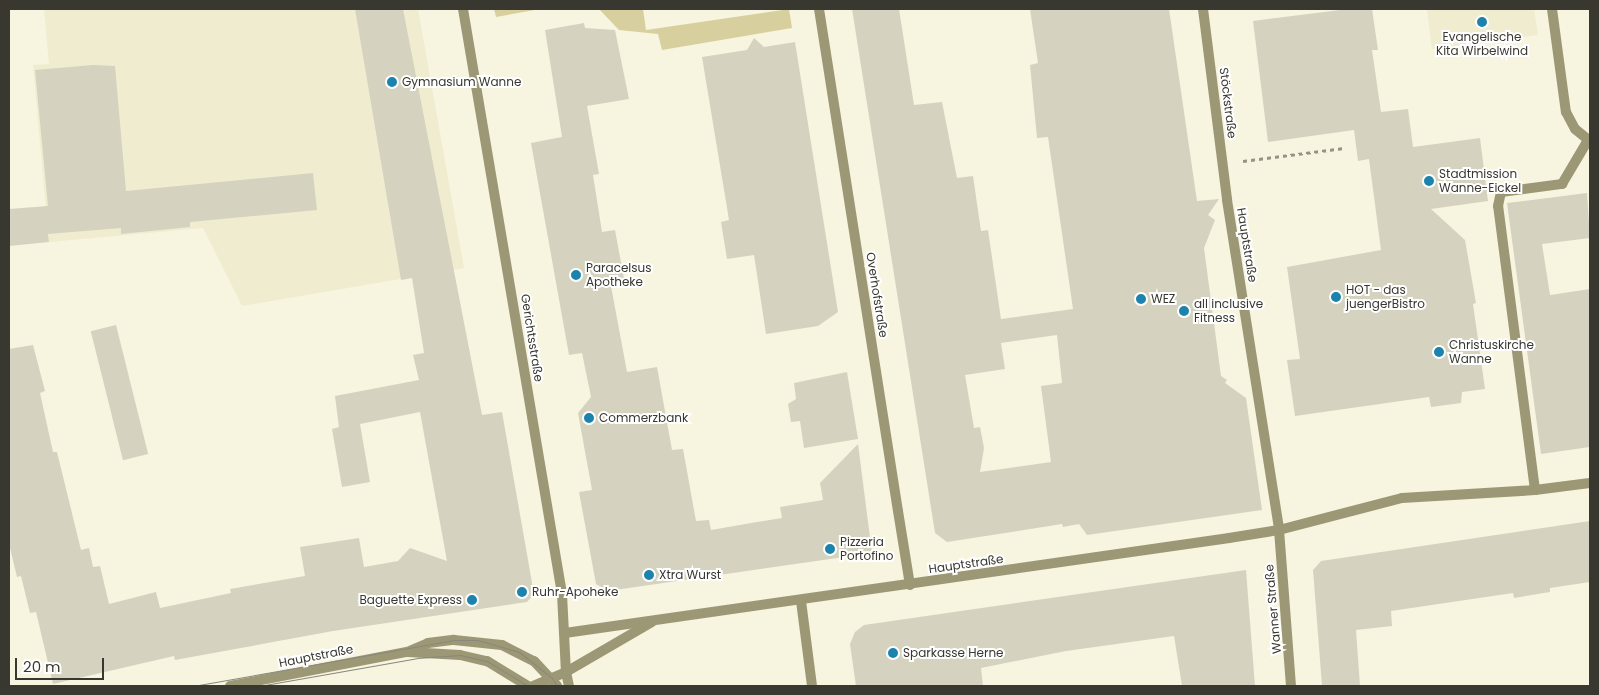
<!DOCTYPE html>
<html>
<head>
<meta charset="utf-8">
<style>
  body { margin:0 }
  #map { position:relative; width:1599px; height:695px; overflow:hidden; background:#f7f4e0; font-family:Poppins,sans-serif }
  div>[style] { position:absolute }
  .built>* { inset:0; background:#f0ecd0 }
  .green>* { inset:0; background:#d7d09e }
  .building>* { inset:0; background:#d5d3bf; transform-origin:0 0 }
  .path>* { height:3px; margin-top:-1.5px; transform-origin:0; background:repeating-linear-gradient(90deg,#959386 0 4px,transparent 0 8px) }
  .service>* { height:10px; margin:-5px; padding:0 5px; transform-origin:5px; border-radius:5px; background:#9c9876 }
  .pedestrian>* { height:10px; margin:-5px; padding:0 5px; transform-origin:5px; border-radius:5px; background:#9c9876 }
  .minor>* { height:10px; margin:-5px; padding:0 5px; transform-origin:5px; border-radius:5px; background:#9c9876 }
  .tram>* { height:1px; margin:-0.5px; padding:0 0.5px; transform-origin:0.5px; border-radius:0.5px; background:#89877b }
  .dots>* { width:14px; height:14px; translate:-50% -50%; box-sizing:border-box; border:2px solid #fff; border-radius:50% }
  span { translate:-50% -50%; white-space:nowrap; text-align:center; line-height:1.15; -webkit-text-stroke:4px #fff; paint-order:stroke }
  .poi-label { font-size:12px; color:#383730 }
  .left { translate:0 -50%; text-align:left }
  .right { translate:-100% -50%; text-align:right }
  .street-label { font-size:12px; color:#383730 }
  .frame { position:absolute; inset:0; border:10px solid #383730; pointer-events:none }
  .scale { position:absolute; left:15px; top:658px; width:89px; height:22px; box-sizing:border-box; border:2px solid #383730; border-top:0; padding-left:6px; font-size:15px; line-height:18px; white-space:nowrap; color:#383730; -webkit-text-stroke:4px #fff; paint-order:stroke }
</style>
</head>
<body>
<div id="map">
  <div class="built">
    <i style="clip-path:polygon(44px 9px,418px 9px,464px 268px,242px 306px,203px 228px,49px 242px,33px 65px,49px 64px)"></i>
    <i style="clip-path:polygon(1427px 9px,1534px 9px,1538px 35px,1432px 49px)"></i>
  </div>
  <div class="green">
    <i style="clip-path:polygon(494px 9px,540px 9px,496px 17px)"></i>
    <i style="clip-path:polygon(599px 9px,643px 9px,646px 30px,789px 9px,792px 28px,662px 50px,658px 34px,619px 30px)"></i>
  </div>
  <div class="building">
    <i style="clip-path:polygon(355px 9px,403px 9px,482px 415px,502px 412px,534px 594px,527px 602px,333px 631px,175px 660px,174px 656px,53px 684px,36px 612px,30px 613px,21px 576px,17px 577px,9px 544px,9px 349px,33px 345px,45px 391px,40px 393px,53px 452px,57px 452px,81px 550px,89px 548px,93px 567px,100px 566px,109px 604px,156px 592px,160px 608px,231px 593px,230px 589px,305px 576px,300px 547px,359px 538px,364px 567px,398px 561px,410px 548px,447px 561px,420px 412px,360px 424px,370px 482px,342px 487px,332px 429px,339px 427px,335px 396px,419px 380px,413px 355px,424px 353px,412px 278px,401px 280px)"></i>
    <i style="clip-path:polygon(evenodd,852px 9px,899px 9px,914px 105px,942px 102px,957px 178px,973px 176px,981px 231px,988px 230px,1001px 319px,1073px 309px,1048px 137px,1037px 138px,1030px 65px,1038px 63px,1030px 9px,1169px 9px,1197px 201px,1219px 199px,1208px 215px,1215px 220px,1204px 248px,1221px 376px,1227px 380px,1225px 383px,1246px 398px,1262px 510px,1087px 535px,1079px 524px,1063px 527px,1062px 524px,947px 542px,935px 533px,852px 9px,1057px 335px,1062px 383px,1041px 386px,1051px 462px,980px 472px,984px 448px,980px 427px,974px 428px,965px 375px,1005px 369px,1001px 343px,1057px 335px)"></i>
    <i style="clip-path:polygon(1348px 9px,1372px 9px,1378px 50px,1372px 50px,1381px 112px,1408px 109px,1413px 147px,1480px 138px,1488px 201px,1431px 209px,1465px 240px,1476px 303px,1473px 304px,1485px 389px,1462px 392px,1461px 403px,1431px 407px,1429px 397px,1295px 416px,1287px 360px,1300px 359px,1287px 267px,1381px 250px,1369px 159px,1358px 161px,1354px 130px,1268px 142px,1253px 21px)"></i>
    <i style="clip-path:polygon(584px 23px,585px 28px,615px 30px,629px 99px,587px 106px,599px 174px,593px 175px,602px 232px,615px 230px,625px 284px,611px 286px,627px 372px,657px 367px,672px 450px,683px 449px,696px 521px,709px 520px,711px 530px,757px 522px,782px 518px,780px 507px,823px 500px,820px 483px,858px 444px,872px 553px,608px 591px,596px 584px,579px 492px,592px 490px,578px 413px,591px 397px,582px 353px,569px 355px,531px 143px,562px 137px,545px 30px)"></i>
    <i style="clip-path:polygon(754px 38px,764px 47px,795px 42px,838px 312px,818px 326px,766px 334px,754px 255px,727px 259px,721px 222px,729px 220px,702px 57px,747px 50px)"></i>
    <i style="clip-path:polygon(93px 65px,115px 66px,126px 191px,313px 173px,317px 210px,190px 222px,190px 227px,121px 234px,121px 228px,48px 234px,49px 242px,9px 246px,9px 209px,48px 206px,35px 70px)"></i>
    <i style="clip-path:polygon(1587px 193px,1590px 238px,1542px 244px,1550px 295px,1590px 289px,1590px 447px,1541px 454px,1507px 203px)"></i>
    <i style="left:116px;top:325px;width:133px;height:26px;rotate:76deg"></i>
    <i style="clip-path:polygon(847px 372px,858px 439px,804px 448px,800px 421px,791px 422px,788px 404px,796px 399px,794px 383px)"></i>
    <i style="clip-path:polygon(1590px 521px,1590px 582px,1550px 588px,1550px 592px,1514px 598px,1513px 593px,1391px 611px,1392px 626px,1356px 630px,1360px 686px,1322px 686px,1313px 570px,1321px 561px)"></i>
    <i style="clip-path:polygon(1246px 570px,1255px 686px,1182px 686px,1174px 636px,1066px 651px,981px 668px,983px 686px,856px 686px,850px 644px,855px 632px,864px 625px)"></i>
  </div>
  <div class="path">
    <i style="left:1243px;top:161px;width:102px;rotate:-7.3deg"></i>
  </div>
  <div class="service">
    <i style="left:1552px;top:9px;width:104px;rotate:82.3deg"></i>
    <i style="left:1566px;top:112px;width:19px;rotate:62deg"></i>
    <i style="left:1575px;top:129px;width:19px;rotate:39deg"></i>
    <i style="left:407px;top:652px;width:23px;rotate:-23deg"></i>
    <i style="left:428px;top:643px;width:26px;rotate:-7deg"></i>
    <i style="left:454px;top:640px;width:48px;rotate:5.9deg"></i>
    <i style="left:502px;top:645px;width:36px;rotate:27deg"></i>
    <i style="left:534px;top:661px;width:34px;rotate:47deg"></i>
    <i style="left:408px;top:652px;width:52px;rotate:3.3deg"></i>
    <i style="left:460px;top:655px;width:28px;rotate:13deg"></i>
    <i style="left:487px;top:661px;width:48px;rotate:31.4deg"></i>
    <i style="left:566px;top:672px;width:14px;rotate:78deg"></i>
  </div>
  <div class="pedestrian">
    <i style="left:1227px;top:200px;width:334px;rotate:81deg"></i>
    <i style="left:1279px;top:530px;width:156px;rotate:85.6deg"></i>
    <i style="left:1535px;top:490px;width:286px;rotate:-97.4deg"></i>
    <i style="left:1498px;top:206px;width:14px;rotate:-78deg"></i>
    <i style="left:1501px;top:192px;width:62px;rotate:-7.5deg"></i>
    <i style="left:1562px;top:184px;width:51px;rotate:-59.4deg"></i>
    <i style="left:898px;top:511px;width:75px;rotate:80.8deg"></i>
    <i style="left:801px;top:601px;width:86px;rotate:82.6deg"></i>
    <i style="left:565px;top:633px;width:671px;rotate:-8.14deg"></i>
    <i style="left:1229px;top:538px;width:51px;rotate:-9.1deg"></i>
    <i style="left:1279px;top:530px;width:127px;rotate:-14.6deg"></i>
    <i style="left:1402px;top:498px;width:133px;rotate:-3.4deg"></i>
    <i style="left:1535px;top:490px;width:55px;rotate:-7.3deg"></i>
    <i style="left:566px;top:672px;width:99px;rotate:-30.2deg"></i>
  </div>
  <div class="minor">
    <i style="left:463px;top:9px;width:593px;rotate:80.39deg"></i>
    <i style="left:562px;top:594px;width:78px;rotate:87.1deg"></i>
    <i style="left:566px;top:672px;width:36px;rotate:157deg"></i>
    <i style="left:819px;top:9px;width:508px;rotate:81.06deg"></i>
    <i style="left:1203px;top:9px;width:193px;rotate:82.8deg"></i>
    <i style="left:230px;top:686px;width:180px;rotate:-10.9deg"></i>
  </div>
  <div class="tram">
    <i style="left:193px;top:686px;width:265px;rotate:-10deg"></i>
    <i style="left:454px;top:640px;width:24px"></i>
    <i style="left:478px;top:640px;width:43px;rotate:16.3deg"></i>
    <i style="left:519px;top:652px;width:42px;rotate:38.2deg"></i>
    <i style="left:552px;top:678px;width:9px;rotate:58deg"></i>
    <i style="left:259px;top:686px;width:160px;rotate:-10deg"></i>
    <i style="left:417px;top:658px;width:43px;rotate:-4deg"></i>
    <i style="left:460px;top:655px;width:28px;rotate:13deg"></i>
    <i style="left:487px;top:661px;width:48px;rotate:31.4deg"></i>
  </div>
  <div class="dots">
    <i style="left:1482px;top:22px;background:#1b83ac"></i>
    <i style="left:392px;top:82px;background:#1b83ac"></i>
    <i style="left:1429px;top:181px;background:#1b83ac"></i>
    <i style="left:576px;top:275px;background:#1b83ac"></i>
    <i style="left:1336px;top:297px;background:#1b83ac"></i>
    <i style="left:1141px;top:299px;background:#1b83ac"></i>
    <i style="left:1184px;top:311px;background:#1b83ac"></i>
    <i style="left:1439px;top:352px;background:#1b83ac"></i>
    <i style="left:589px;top:418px;background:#1b83ac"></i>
    <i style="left:830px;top:549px;background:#1b83ac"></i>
    <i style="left:649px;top:575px;background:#1b83ac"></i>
    <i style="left:522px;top:592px;background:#1b83ac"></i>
    <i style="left:472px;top:600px;background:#1b83ac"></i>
    <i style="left:893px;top:653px;background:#1b83ac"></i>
  </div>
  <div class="poi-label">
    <span style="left:1482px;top:44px">Evangelische<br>Kita Wirbelwind</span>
    <span class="left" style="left:402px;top:82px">Gymnasium Wanne</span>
    <span class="left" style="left:1439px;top:181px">Stadtmission<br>Wanne-Eickel</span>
    <span class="left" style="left:586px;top:275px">Paracelsus<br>Apotheke</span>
    <span class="left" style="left:1346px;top:297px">HOT - das<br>juengerBistro</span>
    <span class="left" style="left:1151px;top:299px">WEZ</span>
    <span class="left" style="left:1194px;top:311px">all inclusive<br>Fitness</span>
    <span class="left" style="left:1449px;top:352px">Christuskirche<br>Wanne</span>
    <span class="left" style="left:599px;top:418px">Commerzbank</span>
    <span class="left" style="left:840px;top:549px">Pizzeria<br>Portofino</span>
    <span class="left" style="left:659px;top:575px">Xtra Wurst</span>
    <span class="left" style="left:532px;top:592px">Ruhr-Apoheke</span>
    <span class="right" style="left:462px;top:600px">Baguette Express</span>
    <span class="left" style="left:903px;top:653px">Sparkasse Herne</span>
  </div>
  <div class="street-label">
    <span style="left:1228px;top:103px;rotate:83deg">Stöckstraße</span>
    <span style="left:1247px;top:245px;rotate:81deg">Hauptstraße</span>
    <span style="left:877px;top:295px;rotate:81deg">Overhofstraße</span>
    <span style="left:532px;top:338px;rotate:81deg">Gerichtsstraße</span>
    <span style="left:966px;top:564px;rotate:-8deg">Hauptstraße</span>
    <span style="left:1273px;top:609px;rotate:-95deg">Wanner Straße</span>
    <span style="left:316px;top:656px;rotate:-11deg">Hauptstraße</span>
  </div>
  <div class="frame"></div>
  <div class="scale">20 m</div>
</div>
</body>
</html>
